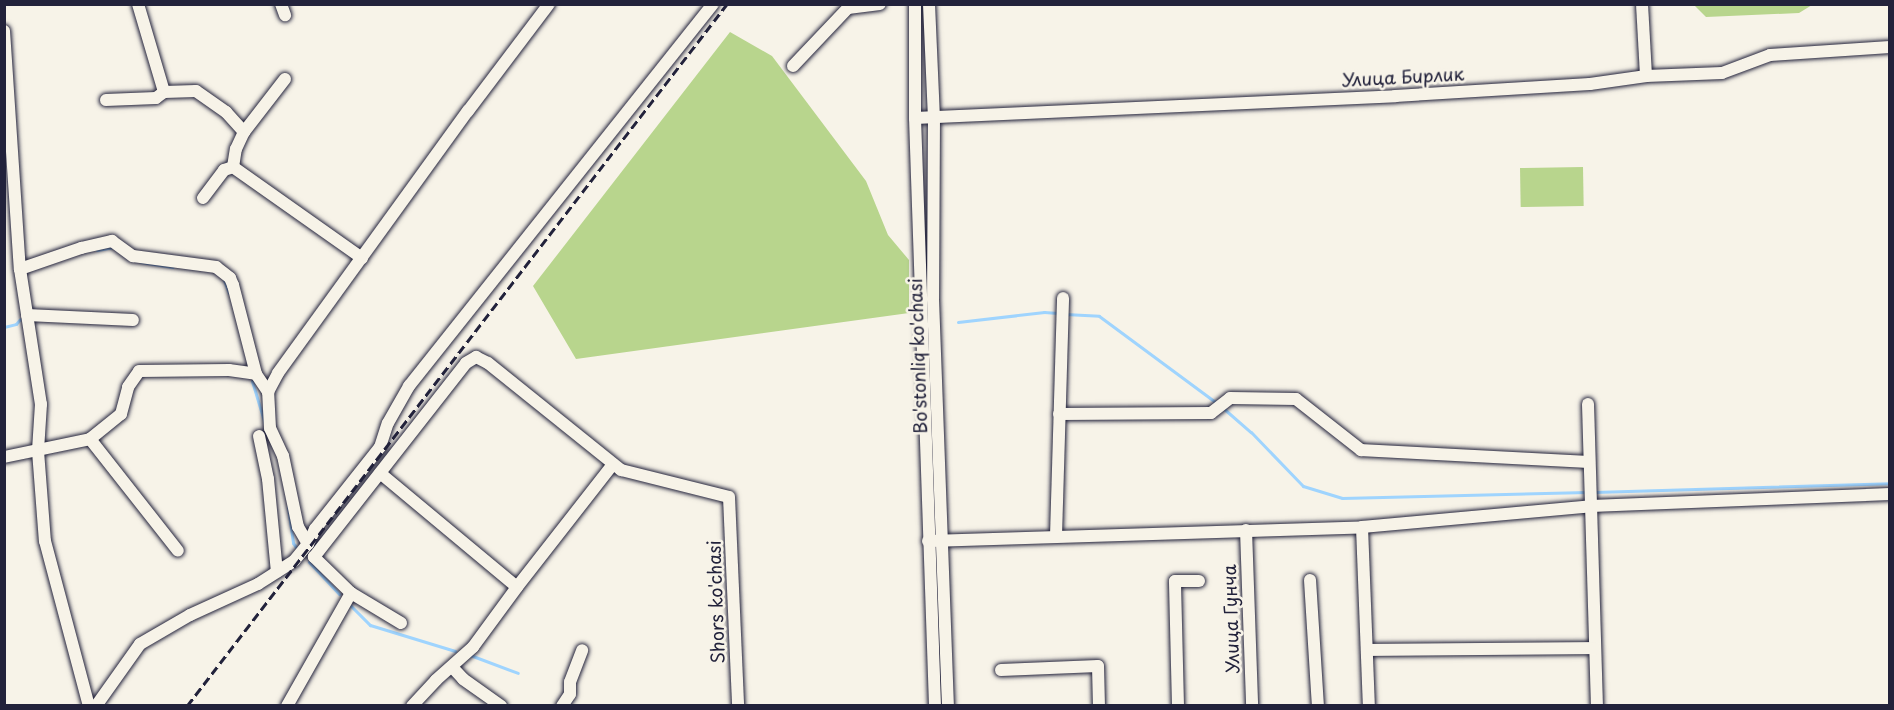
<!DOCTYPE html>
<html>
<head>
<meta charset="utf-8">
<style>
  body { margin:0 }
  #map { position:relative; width:1894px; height:710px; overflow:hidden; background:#f7f3e8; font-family:"Playpen Sans",sans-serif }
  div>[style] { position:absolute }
  .green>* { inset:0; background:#b8d58d; transform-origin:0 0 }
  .stream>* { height:3px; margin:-1.5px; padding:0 1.5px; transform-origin:1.5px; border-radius:1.5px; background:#9fd4fe }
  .roads { filter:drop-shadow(0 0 2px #22223b) drop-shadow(0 0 2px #22223b) }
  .minor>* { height:12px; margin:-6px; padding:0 6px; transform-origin:6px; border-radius:6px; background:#f7f3e8 }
  .rail>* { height:3px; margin-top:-1.5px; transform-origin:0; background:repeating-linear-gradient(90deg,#22223b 0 9px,transparent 0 13.5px) }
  span { translate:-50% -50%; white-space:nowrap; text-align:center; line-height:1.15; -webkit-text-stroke:5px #f7f3e8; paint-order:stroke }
  .street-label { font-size:18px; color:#22223b }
  .frame { position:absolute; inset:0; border:6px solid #22223b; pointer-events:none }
</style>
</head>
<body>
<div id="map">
  <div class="green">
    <i style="clip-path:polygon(1694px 5px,1812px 5px,1799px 13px,1706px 17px)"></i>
    <i style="clip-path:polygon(730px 32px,772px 56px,866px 181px,888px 235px,909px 260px,909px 313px,576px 359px,533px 286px)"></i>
    <i style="left:1583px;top:167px;width:39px;height:63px;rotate:89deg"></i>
  </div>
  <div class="stream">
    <i style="left:97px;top:250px;width:17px;rotate:-10deg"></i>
    <i style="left:141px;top:262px;width:32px;rotate:9deg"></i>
    <i style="left:224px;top:280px;width:14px;rotate:69deg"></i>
    <i style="left:1065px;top:314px;width:34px;rotate:3deg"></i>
    <i style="left:1099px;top:316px;width:148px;rotate:36.5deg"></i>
    <i style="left:958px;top:322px;width:87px;rotate:-6.6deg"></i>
    <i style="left:1044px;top:312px;width:14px;rotate:4deg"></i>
    <i style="left:4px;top:327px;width:12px;rotate:-14deg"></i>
    <i style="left:16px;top:324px;width:6px;rotate:-51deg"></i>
    <i style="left:252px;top:381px;width:45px;rotate:73.2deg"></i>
    <i style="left:1223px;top:408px;width:37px;rotate:41deg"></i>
    <i style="left:1251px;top:432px;width:75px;rotate:46.1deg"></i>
    <i style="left:1303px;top:486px;width:41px;rotate:17.1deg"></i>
    <i style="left:1342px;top:498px;width:246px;rotate:-1.4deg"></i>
    <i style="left:1594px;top:492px;width:296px;rotate:-1.7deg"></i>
    <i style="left:288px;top:507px;width:36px;rotate:82deg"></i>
    <i style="left:293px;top:543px;width:9px;rotate:54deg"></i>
    <i style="left:309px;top:562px;width:44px;rotate:46.8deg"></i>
    <i style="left:351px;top:606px;width:27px;rotate:45deg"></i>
    <i style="left:370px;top:625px;width:89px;rotate:17deg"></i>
    <i style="left:470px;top:655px;width:51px;rotate:20.6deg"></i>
  </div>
  <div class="roads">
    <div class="minor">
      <i style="left:138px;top:4px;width:92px;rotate:73.5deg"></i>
      <i style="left:164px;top:92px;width:32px;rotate:-2deg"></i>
      <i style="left:196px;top:91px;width:37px;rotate:35deg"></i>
      <i style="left:226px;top:112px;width:27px;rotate:48deg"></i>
      <i style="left:244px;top:132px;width:67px;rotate:-52.3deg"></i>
      <i style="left:281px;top:4px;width:12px;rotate:70deg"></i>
      <i style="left:915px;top:4px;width:114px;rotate:90deg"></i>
      <i style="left:915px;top:118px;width:588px;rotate:88.05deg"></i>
      <i style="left:929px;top:4px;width:113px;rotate:87.5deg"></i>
      <i style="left:934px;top:117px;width:182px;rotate:90.3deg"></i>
      <i style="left:933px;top:299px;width:407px;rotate:87.9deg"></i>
      <i style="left:1642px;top:4px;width:72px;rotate:86.8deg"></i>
      <i style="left:4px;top:31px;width:239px;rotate:86.2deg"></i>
      <i style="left:20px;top:269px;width:137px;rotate:81.2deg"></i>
      <i style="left:41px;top:404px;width:47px;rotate:93.7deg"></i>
      <i style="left:38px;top:451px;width:90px;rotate:85.6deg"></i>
      <i style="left:45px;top:541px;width:171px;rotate:75.1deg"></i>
      <i style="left:793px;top:66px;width:80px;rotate:-46.5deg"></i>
      <i style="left:848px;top:8px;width:32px;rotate:-7deg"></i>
      <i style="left:106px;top:100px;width:50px;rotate:-2.3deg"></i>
      <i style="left:156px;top:98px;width:10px;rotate:-37deg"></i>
      <i style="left:915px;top:118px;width:481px;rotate:-2.6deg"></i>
      <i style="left:1395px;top:96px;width:195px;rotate:-3.5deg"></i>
      <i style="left:1590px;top:84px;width:57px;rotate:-8.1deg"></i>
      <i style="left:1646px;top:76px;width:76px;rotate:-2.3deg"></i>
      <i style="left:1722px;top:73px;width:51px;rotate:-20.6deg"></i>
      <i style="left:1770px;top:55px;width:120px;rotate:-3.8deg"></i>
      <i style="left:233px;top:167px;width:158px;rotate:35.2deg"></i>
      <i style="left:203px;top:198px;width:35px;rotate:-53deg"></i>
      <i style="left:224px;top:170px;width:9px;rotate:-18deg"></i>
      <i style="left:233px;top:167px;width:18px;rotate:-81deg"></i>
      <i style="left:236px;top:149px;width:19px;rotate:-65deg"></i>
      <i style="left:20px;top:269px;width:65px;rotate:-19deg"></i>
      <i style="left:81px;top:248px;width:32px;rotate:-13deg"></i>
      <i style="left:112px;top:241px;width:26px;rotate:36deg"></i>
      <i style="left:133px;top:256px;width:84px;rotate:7.5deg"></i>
      <i style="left:216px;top:267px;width:18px;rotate:38deg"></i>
      <i style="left:230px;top:278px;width:8px;rotate:67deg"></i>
      <i style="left:233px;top:285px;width:92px;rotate:75.5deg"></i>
      <i style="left:256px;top:374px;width:22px;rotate:56deg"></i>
      <i style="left:27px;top:315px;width:106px;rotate:2.7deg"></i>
      <i style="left:1588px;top:404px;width:302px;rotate:88.3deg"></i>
      <i style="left:1059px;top:414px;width:152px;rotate:-0.4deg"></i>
      <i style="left:1211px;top:413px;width:24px;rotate:-38deg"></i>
      <i style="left:1230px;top:398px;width:66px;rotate:0.9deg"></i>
      <i style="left:1296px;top:399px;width:83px;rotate:38.1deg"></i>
      <i style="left:1361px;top:450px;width:227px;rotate:3deg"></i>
      <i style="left:259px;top:436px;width:44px;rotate:78.2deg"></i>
      <i style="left:268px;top:479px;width:93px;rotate:84.5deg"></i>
      <i style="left:90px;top:439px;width:142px;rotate:51.8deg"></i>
      <i style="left:4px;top:457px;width:88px;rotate:-11.8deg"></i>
      <i style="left:90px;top:439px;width:40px;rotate:-39deg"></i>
      <i style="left:121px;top:414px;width:28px;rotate:-75deg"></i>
      <i style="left:128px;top:387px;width:19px;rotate:-55deg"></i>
      <i style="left:139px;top:371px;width:90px;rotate:-0.6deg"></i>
      <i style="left:229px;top:370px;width:27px;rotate:8deg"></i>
      <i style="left:380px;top:473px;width:178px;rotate:39.8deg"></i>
      <i style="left:1362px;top:527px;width:179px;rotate:87.8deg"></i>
      <i style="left:1246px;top:530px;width:176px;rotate:88deg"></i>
      <i style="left:1056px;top:536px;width:238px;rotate:-88.3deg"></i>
      <i style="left:928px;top:541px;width:434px;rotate:-1.8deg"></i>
      <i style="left:1362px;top:527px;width:230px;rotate:-5.2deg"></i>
      <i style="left:1591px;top:506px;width:299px;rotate:-2.3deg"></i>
      <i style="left:308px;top:544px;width:17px;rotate:-65deg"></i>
      <i style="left:315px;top:529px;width:105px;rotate:-51.6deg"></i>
      <i style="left:380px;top:447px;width:25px;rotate:-72deg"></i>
      <i style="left:388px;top:423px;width:43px;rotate:-60.4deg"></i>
      <i style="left:409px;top:386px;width:488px;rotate:-51.5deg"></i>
      <i style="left:1310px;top:580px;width:126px;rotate:86.4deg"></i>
      <i style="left:401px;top:623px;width:58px;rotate:-149deg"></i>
      <i style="left:351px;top:593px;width:52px;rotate:-135.8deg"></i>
      <i style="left:314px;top:557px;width:246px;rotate:-51.9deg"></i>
      <i style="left:466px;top:363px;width:12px;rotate:-31deg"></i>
      <i style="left:476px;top:357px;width:13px;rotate:27deg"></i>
      <i style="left:488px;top:363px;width:171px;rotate:38.8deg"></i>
      <i style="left:621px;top:470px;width:111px;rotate:14deg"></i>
      <i style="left:729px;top:497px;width:209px;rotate:87.5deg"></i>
      <i style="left:1368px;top:650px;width:227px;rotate:-0.5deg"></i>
      <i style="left:452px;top:667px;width:16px;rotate:47deg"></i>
      <i style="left:463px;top:679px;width:47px;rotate:35.4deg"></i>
      <i style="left:1001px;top:670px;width:97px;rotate:-2.4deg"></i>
      <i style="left:1098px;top:666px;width:40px;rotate:88.6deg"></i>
      <i style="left:96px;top:706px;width:76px;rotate:-54.6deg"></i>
      <i style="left:140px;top:644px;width:58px;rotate:-30.1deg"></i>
      <i style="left:190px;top:615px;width:75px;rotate:-24.5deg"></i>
      <i style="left:258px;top:584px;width:43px;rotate:-32.6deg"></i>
      <i style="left:294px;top:561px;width:22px;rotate:-51deg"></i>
      <i style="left:308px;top:544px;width:20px;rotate:-120deg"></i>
      <i style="left:298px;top:527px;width:73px;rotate:-101.9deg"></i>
      <i style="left:283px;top:456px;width:31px;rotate:-115deg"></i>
      <i style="left:270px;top:428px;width:36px;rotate:-93deg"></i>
      <i style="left:268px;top:392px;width:21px;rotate:-62deg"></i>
      <i style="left:278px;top:373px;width:324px;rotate:-54.1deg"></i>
      <i style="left:468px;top:111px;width:134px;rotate:-52.9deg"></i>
      <i style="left:287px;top:706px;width:130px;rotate:-60.5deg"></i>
      <i style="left:412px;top:706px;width:35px;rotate:-47deg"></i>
      <i style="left:436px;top:680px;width:50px;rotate:-41.7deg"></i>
      <i style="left:473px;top:647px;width:74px;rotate:-53.7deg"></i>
      <i style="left:517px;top:587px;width:156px;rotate:-52deg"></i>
      <i style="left:562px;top:706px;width:14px;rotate:-56deg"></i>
      <i style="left:570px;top:694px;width:12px;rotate:-90deg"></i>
      <i style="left:570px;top:682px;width:34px;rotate:-69deg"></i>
      <i style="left:1178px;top:706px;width:125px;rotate:-91.4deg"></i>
      <i style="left:1175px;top:581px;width:24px"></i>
    </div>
  </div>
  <div class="rail">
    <i style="left:187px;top:706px;width:886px;rotate:-52.43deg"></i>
  </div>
  <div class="street-label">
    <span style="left:1403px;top:77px;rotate:-3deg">Улица Бирлик</span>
    <span style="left:918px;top:356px;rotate:-92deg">Bo'stonliq ko'chasi</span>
    <span style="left:716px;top:602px;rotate:-92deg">Shors ko'chasi</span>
    <span style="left:1231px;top:619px;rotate:-92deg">Улица Гунча</span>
  </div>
  <div class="frame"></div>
</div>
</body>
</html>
